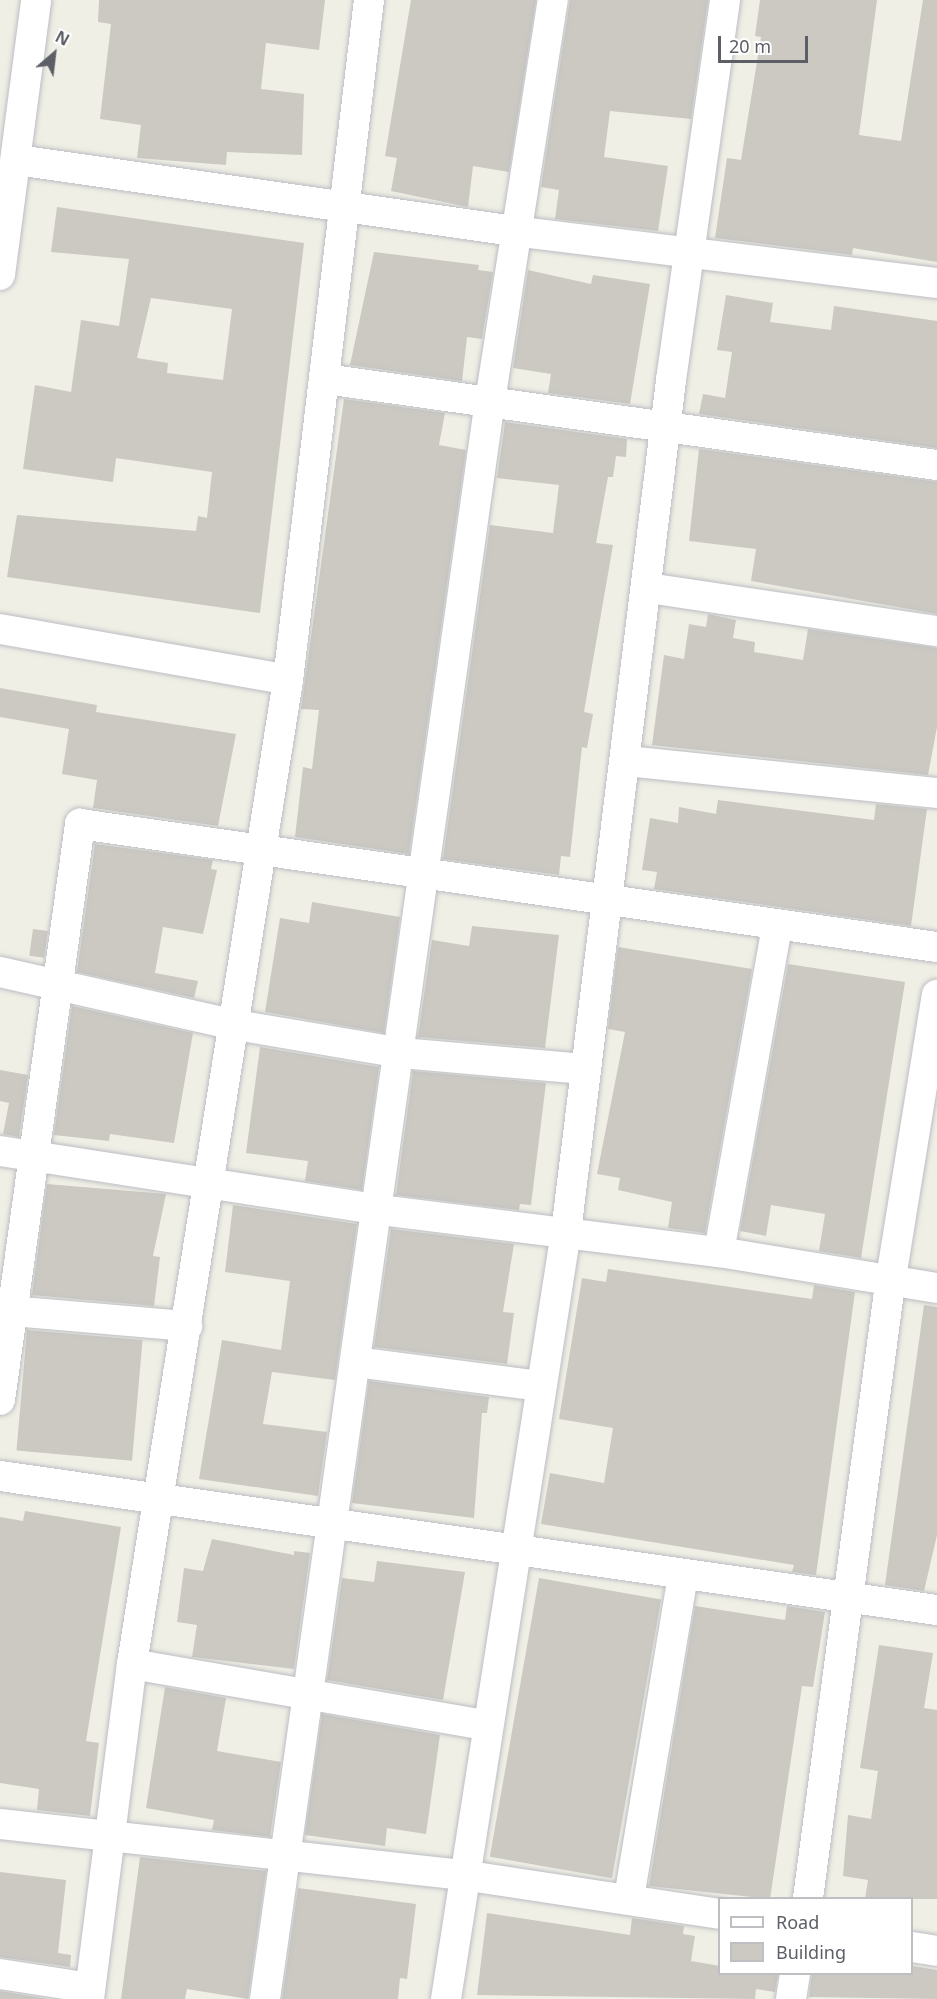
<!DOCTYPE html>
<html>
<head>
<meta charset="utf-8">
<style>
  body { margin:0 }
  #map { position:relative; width:937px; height:1999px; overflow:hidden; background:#f0efe5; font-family:"Noto Sans",sans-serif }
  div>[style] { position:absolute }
  .building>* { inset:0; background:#cbc9c2; transform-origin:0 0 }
  .roads { filter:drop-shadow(0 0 2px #bcbdc4) drop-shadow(0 0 2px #bcbdc4) }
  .minor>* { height:30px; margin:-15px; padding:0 15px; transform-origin:15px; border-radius:15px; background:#fff }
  span { translate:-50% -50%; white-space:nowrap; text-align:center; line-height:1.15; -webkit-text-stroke:4.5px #fff; paint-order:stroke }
  .legend { position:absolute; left:718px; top:1897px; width:195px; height:78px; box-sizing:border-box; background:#fff; border:2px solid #bebfc2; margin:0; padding:8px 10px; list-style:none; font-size:18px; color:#5d5f66 }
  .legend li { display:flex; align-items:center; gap:12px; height:30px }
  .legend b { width:30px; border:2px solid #bebfc2 }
  .north { position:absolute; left:24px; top:24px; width:60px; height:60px; -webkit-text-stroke:4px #fff; paint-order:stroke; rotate:28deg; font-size:16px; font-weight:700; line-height:24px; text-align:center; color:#5d5f66 }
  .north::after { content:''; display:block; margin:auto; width:21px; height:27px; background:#5d5f66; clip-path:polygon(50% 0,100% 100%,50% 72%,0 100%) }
  .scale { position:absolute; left:718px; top:36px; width:90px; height:27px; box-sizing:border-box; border:3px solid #5d5f66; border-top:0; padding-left:8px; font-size:18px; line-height:21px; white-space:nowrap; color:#5d5f66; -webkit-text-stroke:4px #fff; paint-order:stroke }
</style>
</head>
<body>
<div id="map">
  <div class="building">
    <i style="clip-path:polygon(99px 0,325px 0,319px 50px,266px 43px,261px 89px,304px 94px,302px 155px,227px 152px,226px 165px,137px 158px,141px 125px,100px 119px,111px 24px,98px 22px)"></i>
    <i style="clip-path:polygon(411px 0,536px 0,509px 172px,473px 166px,468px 207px,391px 191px,397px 158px,385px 156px)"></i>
    <i style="clip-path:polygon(570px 0,708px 0,691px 119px,610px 111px,604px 157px,668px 166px,658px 231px,555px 219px,559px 190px,541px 187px)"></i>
    <i style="clip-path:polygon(760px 0,877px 0,859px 135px,901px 141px,923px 0,937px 0,937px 262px,853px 248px,852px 255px,715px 238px,727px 158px,741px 160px,761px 37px,755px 36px)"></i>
    <i style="clip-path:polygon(evenodd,57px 207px,304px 243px,260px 613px,7px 577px,17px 515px,196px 531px,198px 516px,207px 518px,212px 472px,116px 458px,113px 482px,23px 469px,35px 385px,71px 392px,81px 320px,119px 326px,129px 259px,51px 252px,57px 207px,151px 298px,232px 309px,223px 380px,167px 373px,168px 363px,137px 358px,151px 298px)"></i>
    <i style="clip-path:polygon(374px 252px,479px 265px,478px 270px,493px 272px,482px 339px,467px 337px,462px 381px,350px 365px)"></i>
    <i style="clip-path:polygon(528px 270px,591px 284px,593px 275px,650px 284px,630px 404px,548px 393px,551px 374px,513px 368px)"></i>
    <i style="clip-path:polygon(726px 295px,773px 303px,770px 322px,831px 330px,834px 306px,937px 321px,937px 448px,699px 414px,703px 394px,725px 398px,732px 352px,717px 350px)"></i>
    <i style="clip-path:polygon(344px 399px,445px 413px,439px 445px,466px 450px,409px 854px,295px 837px,303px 767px,312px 769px,319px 710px,301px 709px)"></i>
    <i style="clip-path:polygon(505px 422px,627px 439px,626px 457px,616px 456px,613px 477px,608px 477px,596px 543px,613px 545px,584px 712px,593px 714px,587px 748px,582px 747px,570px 857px,561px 856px,559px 875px,443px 859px,490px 525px,553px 533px,559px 485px,497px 478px)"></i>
    <i style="clip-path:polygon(699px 449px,937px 482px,937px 614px,751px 581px,756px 549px,689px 541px)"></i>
    <i style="clip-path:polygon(708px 614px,736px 620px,733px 638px,755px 642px,754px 652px,803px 660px,808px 629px,937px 648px,937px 727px,928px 775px,652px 745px,664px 655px,684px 659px,689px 624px,706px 627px)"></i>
    <i style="clip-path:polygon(0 688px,97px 705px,96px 712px,236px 734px,218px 826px,93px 808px,97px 780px,62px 774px,69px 729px,0 717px)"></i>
    <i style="clip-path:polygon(718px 800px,874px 820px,876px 804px,927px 809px,911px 926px,654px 889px,657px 872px,642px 870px,650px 818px,678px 823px,679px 807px,716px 814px)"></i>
    <i style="clip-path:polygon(95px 844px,213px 860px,211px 869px,217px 870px,203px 934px,163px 927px,155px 973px,198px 981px,194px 998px,77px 972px)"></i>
    <i style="clip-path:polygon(312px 902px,400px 917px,384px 1033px,265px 1012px,280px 918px,309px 923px)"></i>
    <i style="clip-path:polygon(472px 926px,559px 935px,545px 1048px,418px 1037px,432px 940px,469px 946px)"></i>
    <i style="left:33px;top:929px;width:15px;height:27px;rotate:8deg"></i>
    <i style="clip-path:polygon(618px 947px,752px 969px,705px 1233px,668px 1228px,672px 1202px,618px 1190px,620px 1178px,597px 1174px,625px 1032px,608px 1029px)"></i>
    <i style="clip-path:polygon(788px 964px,905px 982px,861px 1258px,819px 1251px,825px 1214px,771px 1205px,766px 1236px,740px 1231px)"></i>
    <i style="clip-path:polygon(72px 1006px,193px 1033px,174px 1143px,110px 1134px,109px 1141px,54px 1135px)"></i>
    <i style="clip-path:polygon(260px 1047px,379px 1067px,362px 1190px,305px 1181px,308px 1161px,246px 1153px)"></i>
    <i style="clip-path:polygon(0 1070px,28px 1075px,19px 1137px,3px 1134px,9px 1103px,0 1101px)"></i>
    <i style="clip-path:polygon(413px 1071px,546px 1083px,531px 1205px,520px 1204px,519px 1210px,396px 1195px)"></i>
    <i style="clip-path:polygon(47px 1184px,166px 1194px,153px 1256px,160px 1257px,154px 1306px,32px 1295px)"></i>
    <i style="clip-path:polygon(233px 1205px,357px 1224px,335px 1380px,272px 1372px,263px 1424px,327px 1432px,318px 1496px,199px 1479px,222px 1340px,281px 1350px,290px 1281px,225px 1272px)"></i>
    <i style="clip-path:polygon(391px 1229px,514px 1244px,503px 1312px,514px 1313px,507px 1364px,374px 1347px)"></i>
    <i style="clip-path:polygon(608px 1269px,812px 1299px,814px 1285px,855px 1292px,816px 1575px,792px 1572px,794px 1565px,541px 1524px,550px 1473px,604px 1483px,613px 1428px,559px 1419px,582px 1278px,606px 1282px)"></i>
    <i style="clip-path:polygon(924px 1305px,937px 1307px,937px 1535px,924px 1591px,885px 1585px)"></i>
    <i style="left:27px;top:1330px;width:116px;height:121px;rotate:5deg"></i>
    <i style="clip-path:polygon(369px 1381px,489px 1397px,487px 1413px,482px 1413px,474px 1518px,352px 1503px)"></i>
    <i style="clip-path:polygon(25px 1511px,121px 1527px,86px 1741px,99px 1743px,90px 1816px,37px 1810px,39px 1789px,0 1783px,0 1517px,23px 1521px)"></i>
    <i style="clip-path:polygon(212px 1539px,294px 1555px,294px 1551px,310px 1553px,294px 1669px,192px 1657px,197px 1625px,177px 1622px,184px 1568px,203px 1571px)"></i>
    <i style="clip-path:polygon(377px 1561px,465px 1572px,443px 1700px,327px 1680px,342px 1578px,374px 1582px)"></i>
    <i style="left:539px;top:1578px;width:124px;height:283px;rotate:10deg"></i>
    <i style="clip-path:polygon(695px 1606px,785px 1620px,787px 1606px,825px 1612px,813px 1687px,802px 1686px,770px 1899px,649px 1886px)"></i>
    <i style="clip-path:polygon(879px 1645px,933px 1653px,924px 1708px,937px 1710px,937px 1899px,865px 1899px,868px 1880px,843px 1876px,848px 1815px,871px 1819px,878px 1771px,860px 1768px)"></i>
    <i style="clip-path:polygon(165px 1687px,226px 1698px,217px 1751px,281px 1762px,270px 1837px,212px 1830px,214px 1820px,146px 1808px)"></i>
    <i style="clip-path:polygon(322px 1714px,440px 1735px,426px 1834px,387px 1828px,385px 1846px,305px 1835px)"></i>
    <i style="clip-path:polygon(140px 1857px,266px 1871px,248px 1999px,187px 1989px,185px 1999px,121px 1999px)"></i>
    <i style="clip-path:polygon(0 1872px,66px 1880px,58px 1953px,71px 1955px,70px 1967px,0 1957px)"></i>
    <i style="clip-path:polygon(298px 1888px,416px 1904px,407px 1979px,400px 1978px,398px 1999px,282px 1999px)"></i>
    <i style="clip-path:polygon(487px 1913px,630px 1935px,632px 1918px,684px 1926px,683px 1934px,695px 1936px,691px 1961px,720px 1966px,720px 1974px,778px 1974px,775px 1992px,756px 1989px,755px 1999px,477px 1995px)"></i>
    <i style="clip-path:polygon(913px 1966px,937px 1970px,937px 1999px,809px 1997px,812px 1974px,912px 1974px)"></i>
    <i style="clip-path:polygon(0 1991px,48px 1999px,0 1999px)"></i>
  </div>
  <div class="roads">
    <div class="minor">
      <i style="left:17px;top:160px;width:509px;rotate:8.13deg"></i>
      <i style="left:521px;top:232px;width:419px;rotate:7deg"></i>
      <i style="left:0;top:275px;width:277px;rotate:-82.5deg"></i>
      <i style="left:325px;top:379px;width:618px;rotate:8deg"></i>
      <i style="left:648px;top:588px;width:292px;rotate:8.5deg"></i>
      <i style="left:0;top:629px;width:292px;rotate:10deg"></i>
      <i style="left:627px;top:761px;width:312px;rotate:5.9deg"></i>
      <i style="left:0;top:972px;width:242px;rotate:12.7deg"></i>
      <i style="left:236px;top:1025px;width:167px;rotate:9.6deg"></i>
      <i style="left:401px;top:1053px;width:184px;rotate:5deg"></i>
      <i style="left:0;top:1151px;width:385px;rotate:8.8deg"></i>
      <i style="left:380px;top:1210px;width:342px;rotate:7.1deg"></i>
      <i style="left:719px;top:1252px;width:221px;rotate:9.4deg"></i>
      <i style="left:719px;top:1252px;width:331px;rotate:-79.9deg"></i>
      <i style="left:0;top:1310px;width:188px;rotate:4.9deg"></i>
      <i style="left:356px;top:1362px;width:187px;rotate:7.4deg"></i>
      <i style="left:0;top:1400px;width:582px;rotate:-82.09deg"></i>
      <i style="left:80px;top:824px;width:866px;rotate:8.17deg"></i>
      <i style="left:0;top:1476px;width:947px;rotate:8.14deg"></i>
      <i style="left:132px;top:1664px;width:359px;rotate:9.8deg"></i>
      <i style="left:0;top:1824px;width:472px;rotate:6.3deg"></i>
      <i style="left:469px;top:1876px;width:254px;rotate:8.6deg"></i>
      <i style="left:629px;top:1898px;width:328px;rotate:-80.5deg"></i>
      <i style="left:808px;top:1898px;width:619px;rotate:-82.39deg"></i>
      <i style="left:890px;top:1284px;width:293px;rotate:-80.8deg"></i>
      <i style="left:912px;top:1947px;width:25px;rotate:9deg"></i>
      <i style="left:0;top:1974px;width:91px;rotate:8.8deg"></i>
      <i style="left:89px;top:1999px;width:338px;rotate:-82.7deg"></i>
      <i style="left:132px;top:1664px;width:996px;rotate:-80.99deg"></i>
      <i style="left:288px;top:680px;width:685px;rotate:-83.21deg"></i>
      <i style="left:265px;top:1999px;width:1614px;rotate:-81.99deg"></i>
      <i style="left:490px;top:401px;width:406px;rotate:-81.1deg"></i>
      <i style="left:446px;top:1999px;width:776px;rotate:-81.11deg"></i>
      <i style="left:566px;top:1232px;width:858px;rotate:-82.97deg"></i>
      <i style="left:671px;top:380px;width:384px;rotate:-81.9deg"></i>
      <i style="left:791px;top:1999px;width:25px;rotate:-81deg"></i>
    </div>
  </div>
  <ul class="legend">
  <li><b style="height:8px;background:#fff"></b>Road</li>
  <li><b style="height:16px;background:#cbc9c2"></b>Building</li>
  </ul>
  <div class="north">N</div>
  <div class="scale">20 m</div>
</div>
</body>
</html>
